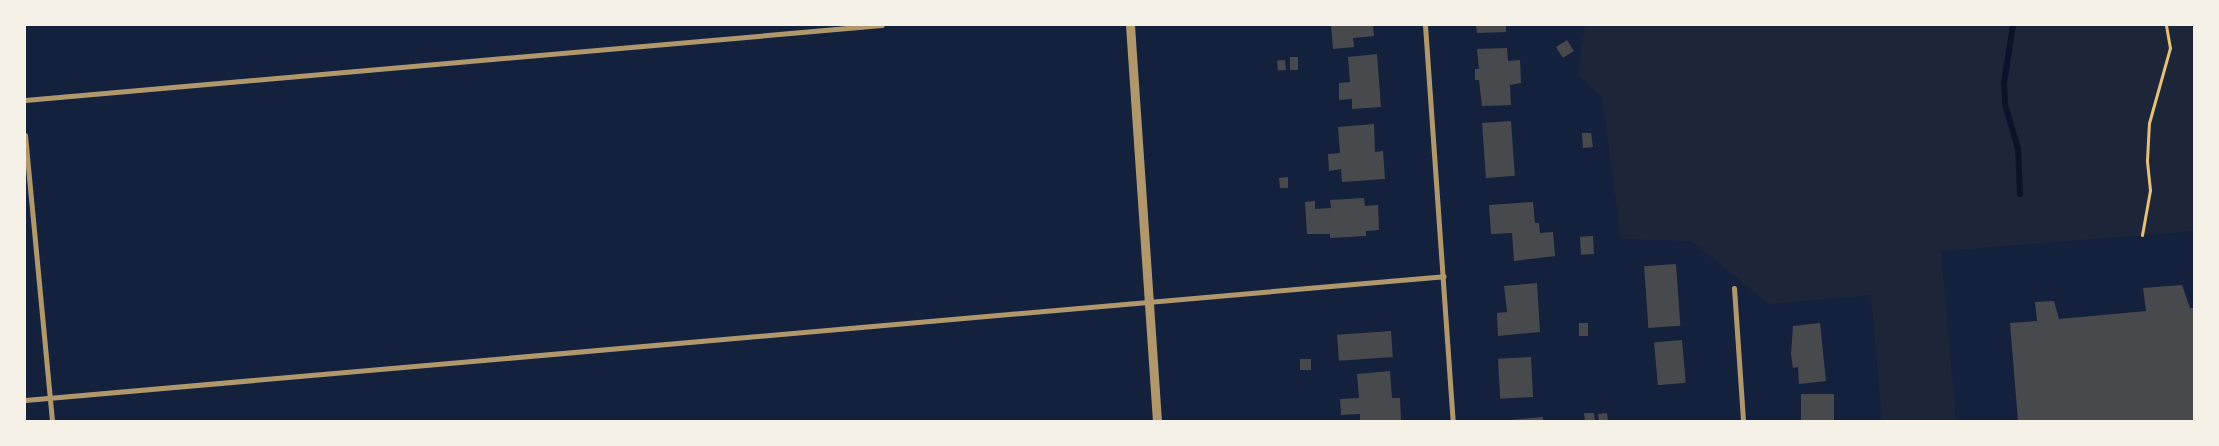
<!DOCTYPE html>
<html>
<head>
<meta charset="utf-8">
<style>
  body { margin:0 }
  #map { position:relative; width:2219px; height:446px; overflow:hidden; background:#14213d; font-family:Roboto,sans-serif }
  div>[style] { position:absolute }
  .green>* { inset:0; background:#1d2539 }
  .stream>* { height:6px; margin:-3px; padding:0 3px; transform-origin:3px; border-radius:3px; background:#0b132b }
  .building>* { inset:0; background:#48494c; transform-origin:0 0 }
  .path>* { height:3px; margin:-1.5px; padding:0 1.5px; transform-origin:1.5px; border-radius:1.5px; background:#e5c07b }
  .minor>* { height:5px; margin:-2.5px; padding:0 2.5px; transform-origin:2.5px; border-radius:2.5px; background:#b1986c }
  .tertiary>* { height:9px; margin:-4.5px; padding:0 4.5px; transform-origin:4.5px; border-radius:4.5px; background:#b1986c }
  span { translate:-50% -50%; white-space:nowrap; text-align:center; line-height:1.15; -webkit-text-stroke:4.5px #f6f1e7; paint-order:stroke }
  .frame { position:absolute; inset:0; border:26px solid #f6f1e7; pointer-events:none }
</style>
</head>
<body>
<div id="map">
  <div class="green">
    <i style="clip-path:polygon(1585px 25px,2194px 25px,2194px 231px,1941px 251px,1956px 421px,1882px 421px,1871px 295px,1769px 304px,1691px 241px,1621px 239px,1602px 97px,1578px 75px)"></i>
  </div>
  <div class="stream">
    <i style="left:2013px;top:25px;width:59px;rotate:98.8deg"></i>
    <i style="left:2004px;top:83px;width:22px;rotate:87deg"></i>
    <i style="left:2005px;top:105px;width:45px;rotate:73.2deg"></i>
    <i style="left:2018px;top:148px;width:46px;rotate:87.5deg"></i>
  </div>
  <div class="building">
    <i style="clip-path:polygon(1331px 25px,1373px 25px,1374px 36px,1353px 38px,1354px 47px,1333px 49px)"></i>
    <i style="clip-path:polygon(1476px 25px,1506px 25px,1506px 32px,1477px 33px)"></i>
    <i style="left:1567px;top:40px;width:13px;height:13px;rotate:58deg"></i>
    <i style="clip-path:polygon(1507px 48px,1508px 61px,1520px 60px,1521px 83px,1510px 85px,1511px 105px,1482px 106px,1479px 80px,1475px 80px,1475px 69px,1479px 69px,1477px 49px)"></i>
    <i style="clip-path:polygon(1377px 54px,1381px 107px,1352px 109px,1352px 99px,1339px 100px,1339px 83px,1350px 82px,1348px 57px)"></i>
    <i style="left:1290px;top:57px;width:8px;height:13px"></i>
    <i style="left:1285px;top:60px;width:10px;height:8px;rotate:84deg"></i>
    <i style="left:1511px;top:121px;width:55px;height:29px;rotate:86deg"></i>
    <i style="clip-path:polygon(1374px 124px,1375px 152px,1383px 151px,1385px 179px,1342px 182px,1341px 169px,1329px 171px,1328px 154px,1340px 153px,1338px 127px)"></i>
    <i style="clip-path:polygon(1582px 133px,1591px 133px,1593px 147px,1583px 148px)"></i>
    <i style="clip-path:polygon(1288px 177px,1288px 188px,1280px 188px,1279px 178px)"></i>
    <i style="clip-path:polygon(1364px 198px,1365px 206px,1378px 205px,1379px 230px,1366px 231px,1366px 236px,1330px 238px,1330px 234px,1307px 234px,1305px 202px,1315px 201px,1315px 209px,1331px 208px,1330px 200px)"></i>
    <i style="clip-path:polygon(1533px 202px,1535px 223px,1539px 223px,1540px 233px,1553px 232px,1555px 256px,1514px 261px,1512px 233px,1491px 234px,1489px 205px)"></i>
    <i style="left:1593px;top:236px;width:18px;height:13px;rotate:87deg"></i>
    <i style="left:1676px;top:264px;width:62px;height:32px;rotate:86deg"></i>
    <i style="clip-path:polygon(1537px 283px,1540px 332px,1498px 336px,1497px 313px,1507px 312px,1504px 286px)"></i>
    <i style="clip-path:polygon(2182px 285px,2190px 308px,2194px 308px,2194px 421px,2018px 421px,2010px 323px,2037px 321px,2035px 302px,2054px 301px,2059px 319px,2146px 311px,2143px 288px)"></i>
    <i style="left:1579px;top:323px;width:9px;height:13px"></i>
    <i style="clip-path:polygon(1820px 323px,1826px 381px,1799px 384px,1798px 367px,1793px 368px,1791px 354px,1793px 326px)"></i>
    <i style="left:1391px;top:331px;width:26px;height:54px;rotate:86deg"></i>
    <i style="left:1682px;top:340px;width:43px;height:28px;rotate:85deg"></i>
    <i style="left:1531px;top:357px;width:40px;height:33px;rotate:87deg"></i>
    <i style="left:1300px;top:359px;width:11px;height:11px"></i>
    <i style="clip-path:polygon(1390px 371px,1392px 398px,1400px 398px,1401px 420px,1360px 421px,1360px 414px,1341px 415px,1340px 399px,1359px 398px,1357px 374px)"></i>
    <i style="left:1834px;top:394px;width:27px;height:33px;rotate:90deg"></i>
    <i style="clip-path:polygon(1584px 413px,1594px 413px,1595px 421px,1585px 421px)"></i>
    <i style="clip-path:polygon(1607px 413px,1608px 421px,1599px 421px,1598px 414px)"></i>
    <i style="clip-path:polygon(1543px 417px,1543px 421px,1510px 421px,1510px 420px)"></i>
  </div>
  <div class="path">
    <i style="left:2142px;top:235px;width:46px;rotate:-79.9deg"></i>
    <i style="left:2150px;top:190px;width:30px;rotate:-96deg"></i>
    <i style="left:2147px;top:160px;width:37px;rotate:-87deg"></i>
    <i style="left:2149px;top:123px;width:78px;rotate:-74.4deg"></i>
    <i style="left:2170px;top:48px;width:23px;rotate:-100deg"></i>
  </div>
  <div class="minor">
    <i style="left:1425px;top:25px;width:397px;rotate:86deg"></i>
    <i style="left:25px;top:100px;width:860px;rotate:-5deg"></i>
    <i style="left:25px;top:135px;width:287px;rotate:84.6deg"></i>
    <i style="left:1734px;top:288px;width:133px;rotate:86.1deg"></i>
    <i style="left:25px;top:400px;width:1424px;rotate:-4.99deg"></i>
  </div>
  <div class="tertiary">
    <i style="left:1130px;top:25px;width:397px;rotate:86.1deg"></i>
  </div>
  <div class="frame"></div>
</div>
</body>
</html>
